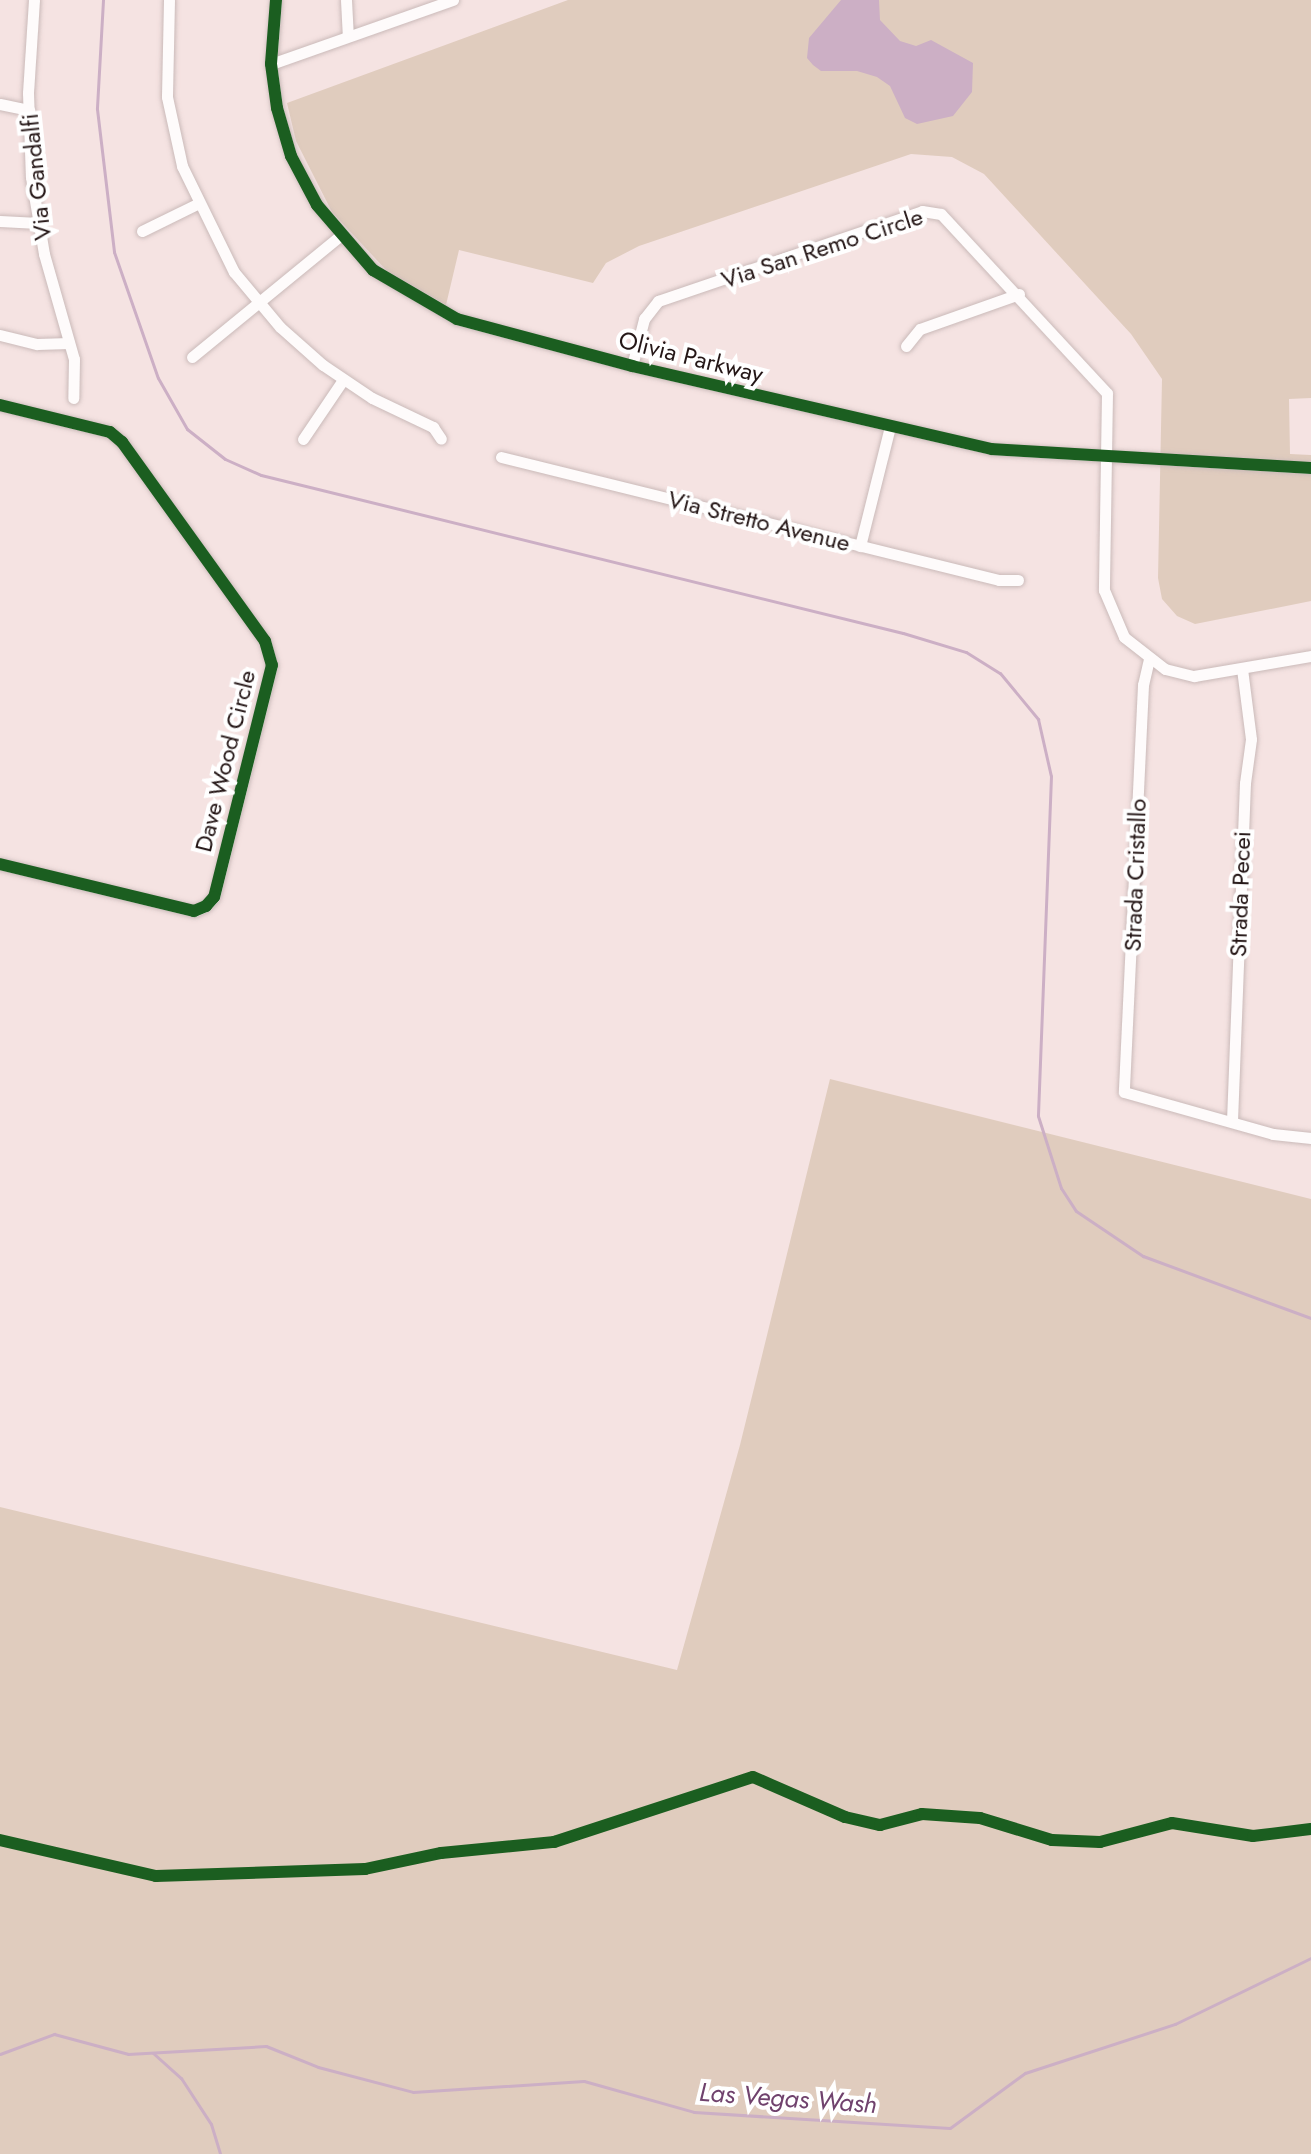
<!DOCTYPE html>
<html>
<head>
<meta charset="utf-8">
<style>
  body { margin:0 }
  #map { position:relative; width:1311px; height:2154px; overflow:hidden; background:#f5e3e2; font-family:Jost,sans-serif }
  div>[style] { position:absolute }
  .green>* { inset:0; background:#e0ccbe }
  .water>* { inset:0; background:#ccafc5 }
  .stream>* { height:3px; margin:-1.5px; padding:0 1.5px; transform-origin:1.5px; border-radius:1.5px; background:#ccafc5 }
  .roads { filter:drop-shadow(0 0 2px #cabab9) drop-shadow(0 0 2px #cabab9) }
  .minor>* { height:11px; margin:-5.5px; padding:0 5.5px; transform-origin:5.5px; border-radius:5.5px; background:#fefbfb }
  .cycleway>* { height:12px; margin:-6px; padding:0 6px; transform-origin:6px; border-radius:6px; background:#1b5e20 }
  span { translate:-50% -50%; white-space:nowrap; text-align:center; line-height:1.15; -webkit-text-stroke:8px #fff; paint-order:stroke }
  .street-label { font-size:24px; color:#241616 }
  .water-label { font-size:26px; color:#70426d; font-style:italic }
</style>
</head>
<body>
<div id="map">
  <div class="green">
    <i style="clip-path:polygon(568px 0,1311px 0,1311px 398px,1289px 399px,1290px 454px,1311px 455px,1311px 601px,1195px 624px,1177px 616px,1162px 599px,1158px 578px,1162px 379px,1131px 334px,984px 174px,952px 157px,911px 154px,639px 246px,606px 263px,593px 283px,459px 250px,446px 305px,387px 271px,332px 212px,296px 141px,287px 103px)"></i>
    <i style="clip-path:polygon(830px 1079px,1311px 1199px,1311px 2154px,0 2154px,0 1507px,677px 1670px,740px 1445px)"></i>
  </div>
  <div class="water">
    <i style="clip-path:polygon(841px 0,879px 0,880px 20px,900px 41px,916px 46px,931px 40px,973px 63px,972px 92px,953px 116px,917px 124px,905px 118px,890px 86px,877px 77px,857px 71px,821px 71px,813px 65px,807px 58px,809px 38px)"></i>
  </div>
  <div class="stream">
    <i style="left:103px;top:0;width:109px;rotate:93.2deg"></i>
    <i style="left:97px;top:109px;width:144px;rotate:83.2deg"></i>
    <i style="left:114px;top:252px;width:133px;rotate:70.8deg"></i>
    <i style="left:158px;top:378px;width:59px;rotate:60.4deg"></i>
    <i style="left:187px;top:429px;width:48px;rotate:38.3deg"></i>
    <i style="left:225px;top:459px;width:39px;rotate:24deg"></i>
    <i style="left:261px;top:475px;width:661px;rotate:13.83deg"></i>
    <i style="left:903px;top:633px;width:66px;rotate:16.8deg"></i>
    <i style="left:966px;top:652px;width:40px;rotate:32deg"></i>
    <i style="left:1000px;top:673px;width:60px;rotate:50.4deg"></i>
    <i style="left:1038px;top:719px;width:58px;rotate:77.2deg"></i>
    <i style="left:1051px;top:776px;width:340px;rotate:92.2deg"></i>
    <i style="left:1038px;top:1116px;width:76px;rotate:72.3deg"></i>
    <i style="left:1061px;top:1188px;width:27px;rotate:57deg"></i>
    <i style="left:1076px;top:1211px;width:81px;rotate:33.9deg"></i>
    <i style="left:1143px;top:1256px;width:179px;rotate:20.3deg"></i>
    <i style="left:153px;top:2053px;width:38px;rotate:42deg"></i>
    <i style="left:181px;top:2078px;width:55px;rotate:56.9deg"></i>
    <i style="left:211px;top:2124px;width:31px;rotate:73deg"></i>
    <i style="left:0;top:2054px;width:58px;rotate:-20.3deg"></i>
    <i style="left:54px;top:2034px;width:77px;rotate:15.1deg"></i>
    <i style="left:128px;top:2054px;width:138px;rotate:-3.3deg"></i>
    <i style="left:266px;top:2046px;width:56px;rotate:22deg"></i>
    <i style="left:318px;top:2067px;width:98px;rotate:14.7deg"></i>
    <i style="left:413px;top:2092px;width:171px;rotate:-3.7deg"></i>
    <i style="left:584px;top:2081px;width:114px;rotate:15.7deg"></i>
    <i style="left:694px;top:2112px;width:256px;rotate:3.6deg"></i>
    <i style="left:950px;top:2128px;width:93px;rotate:-36.3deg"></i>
    <i style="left:1025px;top:2073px;width:158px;rotate:-18.1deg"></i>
    <i style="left:1175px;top:2024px;width:151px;rotate:-25.9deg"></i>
  </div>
  <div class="roads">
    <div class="minor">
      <i style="left:34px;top:0;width:93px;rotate:93.7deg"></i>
      <i style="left:28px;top:93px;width:84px;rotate:88deg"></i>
      <i style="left:31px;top:177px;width:78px;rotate:80.4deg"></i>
      <i style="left:44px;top:254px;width:109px;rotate:74.1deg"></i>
      <i style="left:74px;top:359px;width:39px;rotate:91deg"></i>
      <i style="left:169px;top:0;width:97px;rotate:91.2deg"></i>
      <i style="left:167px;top:97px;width:71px;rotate:77.7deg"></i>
      <i style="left:182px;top:166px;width:118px;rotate:63.9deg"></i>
      <i style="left:234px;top:272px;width:72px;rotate:50.1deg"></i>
      <i style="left:280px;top:327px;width:57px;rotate:41.5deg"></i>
      <i style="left:323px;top:365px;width:59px;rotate:34deg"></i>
      <i style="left:372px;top:398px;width:68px;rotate:25.4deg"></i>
      <i style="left:433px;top:427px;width:14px;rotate:56deg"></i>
      <i style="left:276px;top:0;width:64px;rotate:94.5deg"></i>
      <i style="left:271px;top:64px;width:44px;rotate:82.2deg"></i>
      <i style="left:277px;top:108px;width:50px;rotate:73.7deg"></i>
      <i style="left:291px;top:156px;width:55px;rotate:62deg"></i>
      <i style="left:317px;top:205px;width:86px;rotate:49.3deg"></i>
      <i style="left:373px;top:270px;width:97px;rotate:30.3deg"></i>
      <i style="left:457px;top:319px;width:181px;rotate:15deg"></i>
      <i style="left:632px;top:366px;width:369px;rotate:13deg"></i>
      <i style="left:992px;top:449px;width:320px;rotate:3.4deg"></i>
      <i style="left:346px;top:0;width:36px;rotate:87deg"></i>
      <i style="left:271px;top:64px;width:193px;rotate:-19.4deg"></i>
      <i style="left:0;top:104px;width:30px;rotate:12deg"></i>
      <i style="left:0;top:221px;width:38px;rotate:3deg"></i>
      <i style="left:142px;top:231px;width:61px;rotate:-26.1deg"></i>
      <i style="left:0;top:335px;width:38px;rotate:14deg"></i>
      <i style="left:37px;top:344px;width:32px;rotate:-2deg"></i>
      <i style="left:906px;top:346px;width:22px;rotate:-51deg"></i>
      <i style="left:920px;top:329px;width:105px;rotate:-19.5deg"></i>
      <i style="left:192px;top:357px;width:191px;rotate:-39.3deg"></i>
      <i style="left:632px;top:366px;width:49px;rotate:-75.7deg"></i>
      <i style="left:644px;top:319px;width:23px;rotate:-52deg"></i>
      <i style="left:658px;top:301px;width:279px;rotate:-18.8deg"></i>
      <i style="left:922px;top:211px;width:19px;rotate:9deg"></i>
      <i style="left:941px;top:214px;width:244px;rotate:47.2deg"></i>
      <i style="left:1107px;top:393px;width:197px;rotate:90.9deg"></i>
      <i style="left:1104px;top:590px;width:51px;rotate:66.9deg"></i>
      <i style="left:1124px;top:637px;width:52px;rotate:38deg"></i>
      <i style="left:1165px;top:669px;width:30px;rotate:14deg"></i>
      <i style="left:1194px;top:676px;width:119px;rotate:-9.7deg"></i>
      <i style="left:0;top:405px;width:113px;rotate:13.8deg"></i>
      <i style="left:110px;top:432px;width:16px;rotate:40deg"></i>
      <i style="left:122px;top:442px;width:245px;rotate:54.3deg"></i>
      <i style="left:265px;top:641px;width:25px;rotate:74deg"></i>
      <i style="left:272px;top:665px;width:239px;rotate:104deg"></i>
      <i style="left:214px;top:897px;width:12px;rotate:132deg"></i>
      <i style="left:206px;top:906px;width:13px;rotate:157deg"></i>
      <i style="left:194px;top:911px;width:200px;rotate:-166.4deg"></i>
      <i style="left:303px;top:439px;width:71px;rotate:-55.9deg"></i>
      <i style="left:501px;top:457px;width:513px;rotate:13.87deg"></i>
      <i style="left:999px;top:580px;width:19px"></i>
      <i style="left:860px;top:546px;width:123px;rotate:-75.9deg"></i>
      <i style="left:1149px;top:659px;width:27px;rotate:103deg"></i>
      <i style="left:1143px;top:685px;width:407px;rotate:92.7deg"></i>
      <i style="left:1124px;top:1092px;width:155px;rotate:15.7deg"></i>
      <i style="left:1273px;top:1134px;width:38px;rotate:6deg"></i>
      <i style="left:1232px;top:1121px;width:338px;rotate:-87.8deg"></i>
      <i style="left:1245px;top:783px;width:44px;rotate:-82.2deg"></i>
      <i style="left:1251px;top:739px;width:71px;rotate:-97.3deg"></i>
    </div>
  </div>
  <div class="cycleway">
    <i style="left:276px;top:0;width:64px;rotate:94.5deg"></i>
    <i style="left:271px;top:64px;width:44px;rotate:82.2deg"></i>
    <i style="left:277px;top:108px;width:50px;rotate:73.7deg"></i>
    <i style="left:291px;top:156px;width:55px;rotate:62deg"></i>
    <i style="left:317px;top:205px;width:86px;rotate:49.3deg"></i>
    <i style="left:373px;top:270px;width:97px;rotate:30.3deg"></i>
    <i style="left:457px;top:319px;width:181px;rotate:15deg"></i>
    <i style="left:632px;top:366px;width:369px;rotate:13deg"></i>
    <i style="left:992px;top:449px;width:320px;rotate:3.4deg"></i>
    <i style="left:0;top:405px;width:113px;rotate:13.8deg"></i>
    <i style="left:110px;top:432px;width:16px;rotate:40deg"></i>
    <i style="left:122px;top:442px;width:245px;rotate:54.3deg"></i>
    <i style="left:265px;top:641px;width:25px;rotate:74deg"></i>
    <i style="left:272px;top:665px;width:239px;rotate:104deg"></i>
    <i style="left:214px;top:897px;width:12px;rotate:132deg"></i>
    <i style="left:206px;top:906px;width:13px;rotate:157deg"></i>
    <i style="left:194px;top:911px;width:200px;rotate:-166.4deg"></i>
    <i style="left:0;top:1840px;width:160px;rotate:13deg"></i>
    <i style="left:156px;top:1876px;width:209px;rotate:-1.9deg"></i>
    <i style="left:365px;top:1869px;width:78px;rotate:-11.9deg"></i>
    <i style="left:441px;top:1853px;width:114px;rotate:-5.6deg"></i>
    <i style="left:554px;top:1842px;width:209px;rotate:-18.1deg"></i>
    <i style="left:753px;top:1777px;width:100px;rotate:23.5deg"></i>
    <i style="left:845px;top:1817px;width:36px;rotate:13deg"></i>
    <i style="left:880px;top:1825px;width:43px;rotate:-14.7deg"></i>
    <i style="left:922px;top:1814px;width:58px;rotate:3.9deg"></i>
    <i style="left:980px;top:1818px;width:75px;rotate:17deg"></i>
    <i style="left:1052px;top:1840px;width:48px;rotate:2.4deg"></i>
    <i style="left:1100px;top:1842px;width:74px;rotate:-14.8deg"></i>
    <i style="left:1172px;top:1823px;width:82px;rotate:9.1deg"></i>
    <i style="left:1253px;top:1836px;width:58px;rotate:-6.9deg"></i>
  </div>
  <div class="street-label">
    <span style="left:36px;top:177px;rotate:-96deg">Via Gandalfi</span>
    <span style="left:822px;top:248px;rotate:-18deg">Via San Remo Circle</span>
    <span style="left:691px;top:357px;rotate:14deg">Olivia Parkway</span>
    <span style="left:759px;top:521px;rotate:14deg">Via Stretto Avenue</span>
    <span style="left:225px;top:761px;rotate:-76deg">Dave Wood Circle</span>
    <span style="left:1135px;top:875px;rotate:-88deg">Strada Cristallo</span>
    <span style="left:1240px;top:894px;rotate:-88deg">Strada Pecei</span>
  </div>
  <div class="water-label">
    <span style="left:788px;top:2099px;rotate:4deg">Las Vegas Wash</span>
  </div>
</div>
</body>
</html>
